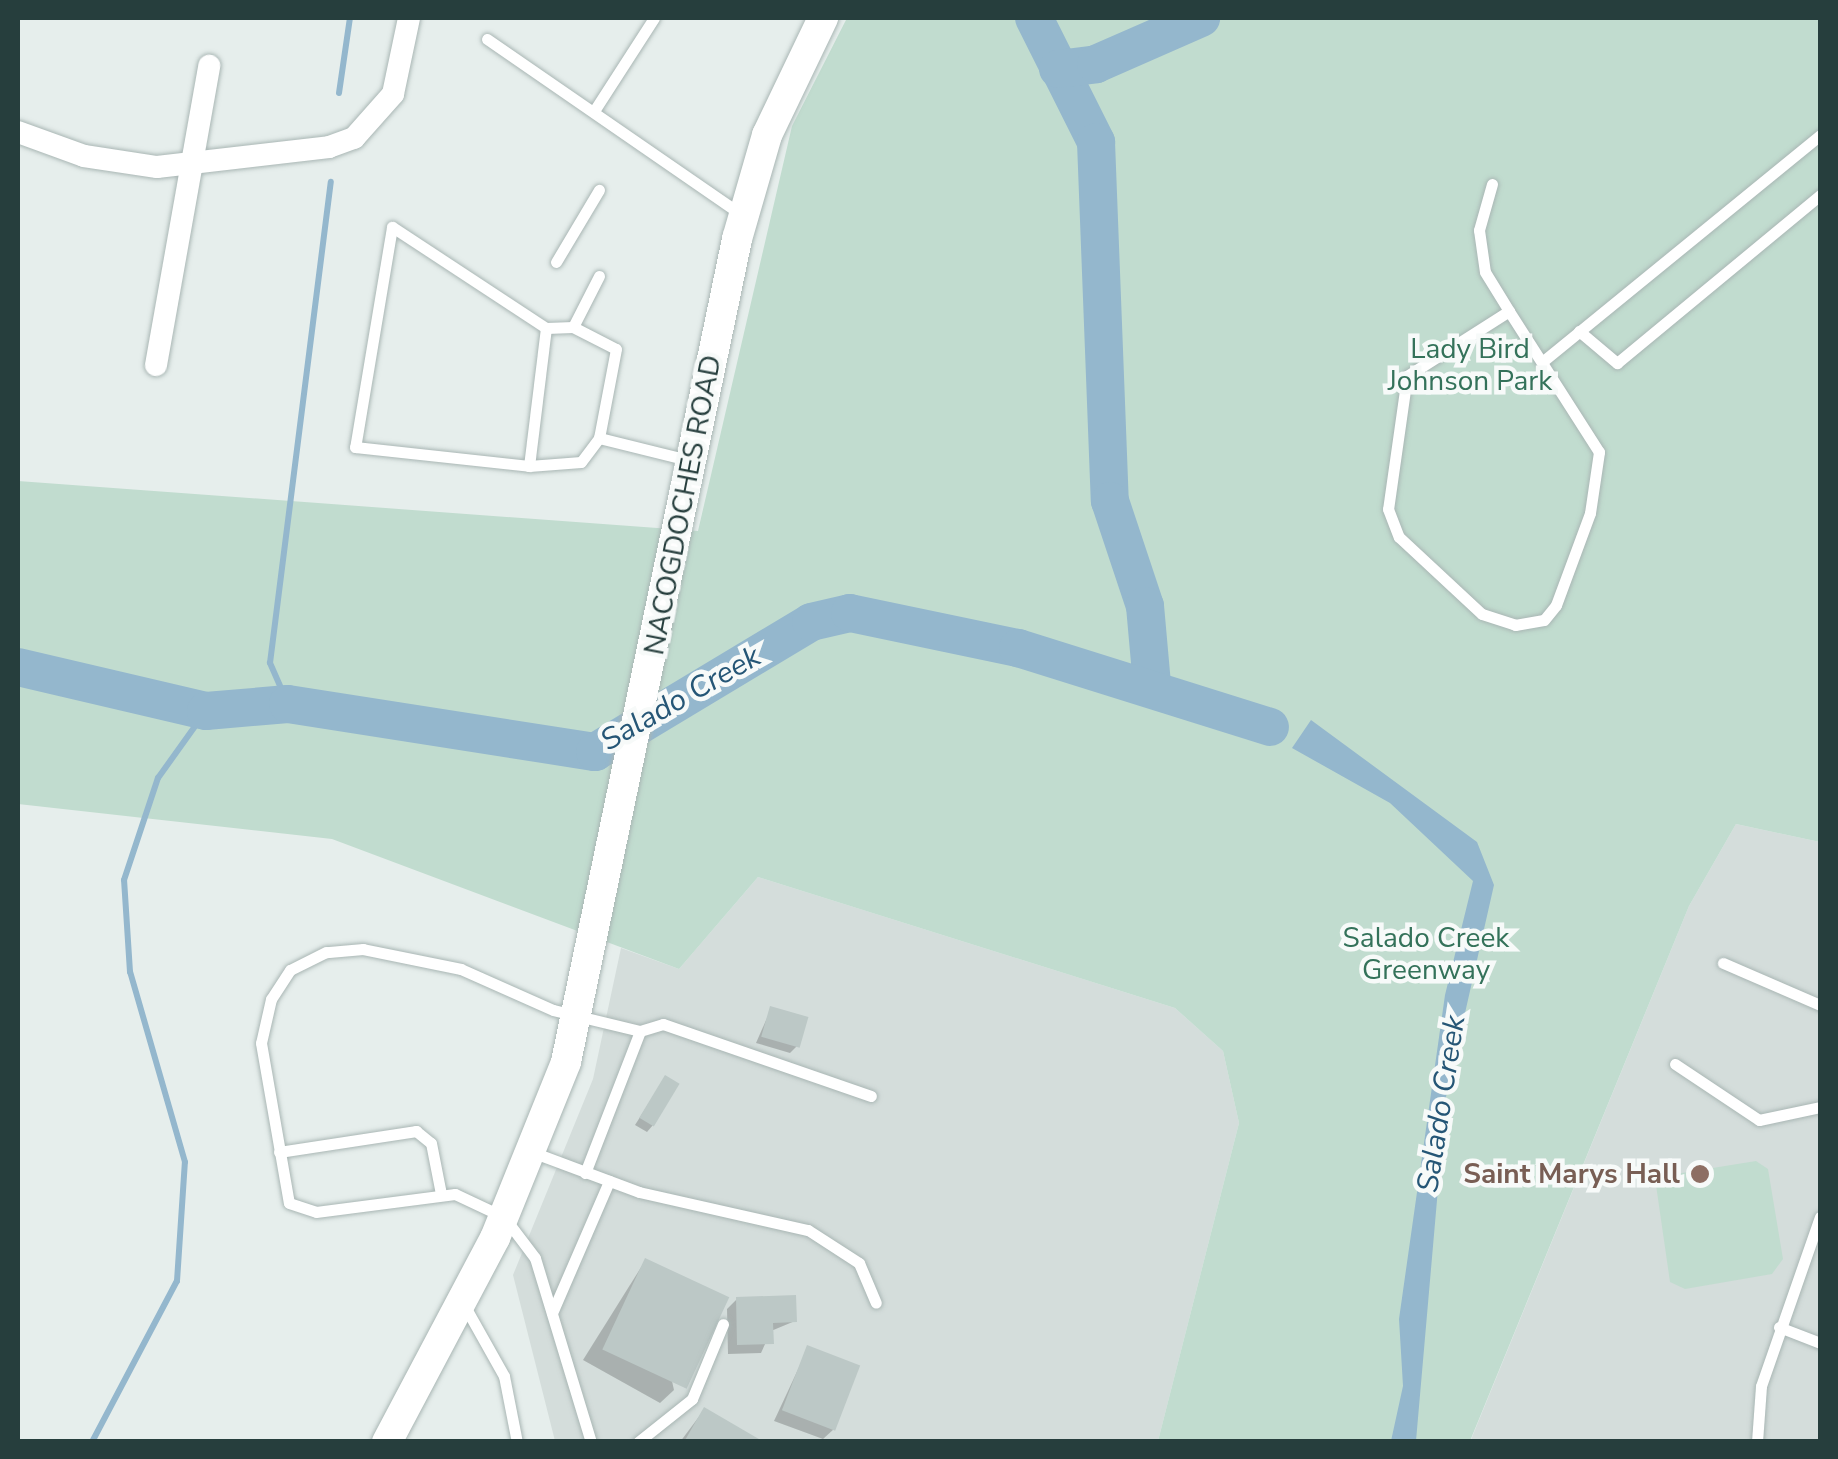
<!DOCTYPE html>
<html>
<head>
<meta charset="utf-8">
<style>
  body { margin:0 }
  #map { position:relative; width:1838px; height:1459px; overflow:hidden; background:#e6eeec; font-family:"Nunito Sans",sans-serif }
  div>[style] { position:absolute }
  .built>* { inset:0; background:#d4dddb }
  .green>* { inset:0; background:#c1dccf }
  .water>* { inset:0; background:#94b7cd }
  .shadow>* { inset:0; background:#0003 }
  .stream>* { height:6px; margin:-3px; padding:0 3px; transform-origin:3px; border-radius:3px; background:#94b7cd }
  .river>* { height:38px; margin:-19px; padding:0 19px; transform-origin:19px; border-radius:19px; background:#94b7cd }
  .building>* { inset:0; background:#bcc8c6; transform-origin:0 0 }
  .roads { filter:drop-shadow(0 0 2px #a9b6b4) drop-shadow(0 0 2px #a9b6b4) }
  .service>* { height:11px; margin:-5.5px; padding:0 5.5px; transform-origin:5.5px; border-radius:5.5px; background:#fff }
  .minor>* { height:22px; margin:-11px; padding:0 11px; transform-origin:11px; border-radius:11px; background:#fff }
  .secondary>* { height:30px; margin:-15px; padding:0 15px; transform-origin:15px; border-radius:15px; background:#fff }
  .dots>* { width:28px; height:28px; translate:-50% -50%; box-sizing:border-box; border:5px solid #f7faf9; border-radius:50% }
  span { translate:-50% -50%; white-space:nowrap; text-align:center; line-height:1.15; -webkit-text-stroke:9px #f7faf9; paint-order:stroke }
  .park-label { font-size:28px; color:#34725a }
  .street-label { font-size:28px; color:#263e3d }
  .education-label { font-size:28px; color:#785e54; font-weight:700 }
  .right { translate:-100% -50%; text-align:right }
  .water-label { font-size:30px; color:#255676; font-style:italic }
  .frame { position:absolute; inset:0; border:20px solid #263e3d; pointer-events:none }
</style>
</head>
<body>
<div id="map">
  <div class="built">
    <i style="clip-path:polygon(1736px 824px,1820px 842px,1820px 1441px,1470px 1442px,1689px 906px)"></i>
    <i style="clip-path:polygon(758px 877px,1175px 1008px,1223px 1051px,1239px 1123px,1158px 1441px,555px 1441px,513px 1275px,593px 1079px,621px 948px,679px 969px)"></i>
  </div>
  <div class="green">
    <i style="clip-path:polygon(847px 18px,1820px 18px,1820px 842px,1736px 824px,1689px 906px,1470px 1441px,1158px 1441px,1239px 1123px,1223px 1051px,1175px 1008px,758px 877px,679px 969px,332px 839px,18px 804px,18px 481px,698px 531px,792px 126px)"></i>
    <i style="clip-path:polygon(1756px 1161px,1768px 1169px,1783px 1259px,1772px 1274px,1685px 1289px,1670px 1282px,1656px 1185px,1663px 1176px)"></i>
  </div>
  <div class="water">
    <i style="clip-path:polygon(1311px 720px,1477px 842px,1494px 885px,1446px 1097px,1416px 1441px,1391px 1441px,1403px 1386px,1399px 1319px,1445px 995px,1473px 881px,1390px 803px,1292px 748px)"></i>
  </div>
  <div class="shadow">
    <i style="clip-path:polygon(771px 1009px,797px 1046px,790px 1053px,756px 1043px)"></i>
    <i style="clip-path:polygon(665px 1078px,653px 1125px,647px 1132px,635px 1125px)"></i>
    <i style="clip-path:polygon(645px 1261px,674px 1390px,660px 1403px,583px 1360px)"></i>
    <i style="clip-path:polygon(737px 1299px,795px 1321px,771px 1331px,761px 1353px,728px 1354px,727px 1309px)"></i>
    <i style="clip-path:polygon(808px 1348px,834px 1429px,823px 1439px,774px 1421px)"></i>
    <i style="clip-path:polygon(704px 1410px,759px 1442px,680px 1442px)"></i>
  </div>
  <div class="stream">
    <i style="left:339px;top:93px;width:76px;rotate:-81.7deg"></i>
    <i style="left:288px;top:704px;width:45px;rotate:-113.7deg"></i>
    <i style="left:270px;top:663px;width:485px;rotate:-82.8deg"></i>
    <i style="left:92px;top:1442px;width:182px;rotate:-62.2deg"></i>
    <i style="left:177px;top:1281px;width:119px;rotate:-86.2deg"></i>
    <i style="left:185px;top:1162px;width:198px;rotate:-106.1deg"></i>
    <i style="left:130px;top:972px;width:92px;rotate:-93.7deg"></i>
    <i style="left:124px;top:880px;width:108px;rotate:-71.6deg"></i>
    <i style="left:158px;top:778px;width:82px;rotate:-54.4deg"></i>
  </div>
  <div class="river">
    <i style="left:1034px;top:18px;width:139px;rotate:63.4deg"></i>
    <i style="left:1096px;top:142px;width:359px;rotate:87.8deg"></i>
    <i style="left:1110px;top:501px;width:111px;rotate:71.6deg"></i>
    <i style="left:1145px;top:606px;width:79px;rotate:84.9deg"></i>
    <i style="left:1058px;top:69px;width:38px;rotate:-7deg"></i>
    <i style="left:1096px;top:64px;width:115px;rotate:-23.7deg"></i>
    <i style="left:18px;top:667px;width:193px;rotate:13.2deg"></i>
    <i style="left:206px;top:711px;width:82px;rotate:-4.9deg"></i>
    <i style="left:288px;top:704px;width:311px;rotate:8.9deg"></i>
    <i style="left:595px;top:752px;width:252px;rotate:-31deg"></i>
    <i style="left:811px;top:622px;width:40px;rotate:-13deg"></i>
    <i style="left:850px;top:613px;width:172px;rotate:11.8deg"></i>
    <i style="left:1018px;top:648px;width:264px;rotate:17.4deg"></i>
  </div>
  <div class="building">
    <i style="left:770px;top:1006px;width:40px;height:32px;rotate:16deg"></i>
    <i style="left:665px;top:1075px;width:17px;height:50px;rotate:31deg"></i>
    <i style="left:645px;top:1258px;width:93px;height:101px;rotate:25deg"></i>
    <i style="clip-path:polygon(796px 1295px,797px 1322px,773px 1323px,774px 1344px,737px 1345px,736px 1297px)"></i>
    <i style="left:807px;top:1345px;width:57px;height:70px;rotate:21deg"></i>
    <i style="clip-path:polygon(704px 1407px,764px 1442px,684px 1442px)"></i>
  </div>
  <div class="roads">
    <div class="service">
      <i style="left:487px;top:39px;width:308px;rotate:34.6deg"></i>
      <i style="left:594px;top:111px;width:111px;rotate:-57.2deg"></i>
      <i style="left:1492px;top:184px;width:48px;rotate:105.8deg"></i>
      <i style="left:1479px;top:230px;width:42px;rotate:81.9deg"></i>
      <i style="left:1485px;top:272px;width:46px;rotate:58.4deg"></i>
      <i style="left:1509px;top:311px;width:121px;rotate:147.5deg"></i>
      <i style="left:1407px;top:376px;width:134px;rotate:98.1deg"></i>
      <i style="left:1388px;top:509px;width:30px;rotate:69deg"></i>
      <i style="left:1399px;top:537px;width:113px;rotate:42.9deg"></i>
      <i style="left:1482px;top:614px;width:35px;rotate:18deg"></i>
      <i style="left:1515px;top:625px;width:29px;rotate:-10deg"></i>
      <i style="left:1544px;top:620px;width:19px;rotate:-51deg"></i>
      <i style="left:1556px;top:605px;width:98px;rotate:-69.7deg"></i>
      <i style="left:1590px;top:513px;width:62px;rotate:-81.6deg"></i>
      <i style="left:1599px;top:452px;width:167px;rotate:-122.6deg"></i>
      <i style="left:556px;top:262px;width:84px;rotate:-59.2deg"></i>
      <i style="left:599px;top:276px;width:57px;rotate:117deg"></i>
      <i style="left:573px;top:327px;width:48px;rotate:27.1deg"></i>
      <i style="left:616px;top:349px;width:91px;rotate:100.8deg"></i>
      <i style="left:599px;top:438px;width:92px;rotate:13.9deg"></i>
      <i style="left:573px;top:327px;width:27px;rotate:178deg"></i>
      <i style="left:546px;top:328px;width:184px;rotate:-146.7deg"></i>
      <i style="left:392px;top:227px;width:223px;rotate:99.5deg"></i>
      <i style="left:355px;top:447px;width:175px;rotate:6.2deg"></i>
      <i style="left:529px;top:466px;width:52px;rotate:-4.4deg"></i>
      <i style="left:581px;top:462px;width:30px;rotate:-53deg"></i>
      <i style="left:1579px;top:331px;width:50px;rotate:40.1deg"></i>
      <i style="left:1617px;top:363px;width:264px;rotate:-39.6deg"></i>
      <i style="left:1542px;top:362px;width:359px;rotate:-39.2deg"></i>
      <i style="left:529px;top:466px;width:139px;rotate:-83deg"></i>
      <i style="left:1723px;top:963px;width:106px;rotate:23.4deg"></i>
      <i style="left:640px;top:1031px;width:24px;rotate:-17deg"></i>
      <i style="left:663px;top:1024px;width:220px;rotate:19.1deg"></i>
      <i style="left:1675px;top:1064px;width:101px;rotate:33.7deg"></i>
      <i style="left:1759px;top:1120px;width:62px;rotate:-12deg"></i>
      <i style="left:279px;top:1152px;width:139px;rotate:-8.7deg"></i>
      <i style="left:416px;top:1131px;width:19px;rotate:39deg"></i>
      <i style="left:431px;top:1143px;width:52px;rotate:78.9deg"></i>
      <i style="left:532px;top:1152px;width:114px;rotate:20.5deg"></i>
      <i style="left:639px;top:1192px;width:173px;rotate:12.7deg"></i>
      <i style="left:808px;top:1230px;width:61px;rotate:32.9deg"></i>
      <i style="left:859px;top:1263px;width:43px;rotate:67deg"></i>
      <i style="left:585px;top:1173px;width:152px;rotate:-68.8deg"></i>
      <i style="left:640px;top:1031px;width:89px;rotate:-166.4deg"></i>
      <i style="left:553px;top:1010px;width:101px;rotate:-156deg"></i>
      <i style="left:461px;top:969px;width:100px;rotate:-168.5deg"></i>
      <i style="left:363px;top:949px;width:37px;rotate:175deg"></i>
      <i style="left:326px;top:952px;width:40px;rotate:153.4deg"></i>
      <i style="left:290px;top:970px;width:35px;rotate:123deg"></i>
      <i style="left:271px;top:999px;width:45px;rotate:102.8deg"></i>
      <i style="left:261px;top:1043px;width:162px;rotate:80.1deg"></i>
      <i style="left:289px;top:1203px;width:28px;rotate:18deg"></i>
      <i style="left:316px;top:1212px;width:140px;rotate:-7.4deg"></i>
      <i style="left:455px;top:1194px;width:54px;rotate:25.1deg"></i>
      <i style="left:504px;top:1217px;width:51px;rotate:52.9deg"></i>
      <i style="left:535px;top:1258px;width:192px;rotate:73.1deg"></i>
      <i style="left:463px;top:1303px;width:84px;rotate:60.7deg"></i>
      <i style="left:504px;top:1376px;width:67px;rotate:78.9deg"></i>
      <i style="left:552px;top:1313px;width:144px;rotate:-66.6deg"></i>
      <i style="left:1779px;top:1327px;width:44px;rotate:21.3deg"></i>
      <i style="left:638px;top:1442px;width:69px;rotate:-38.5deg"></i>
      <i style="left:692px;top:1399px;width:81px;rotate:-67.5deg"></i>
      <i style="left:1757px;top:1442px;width:56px;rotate:-85.9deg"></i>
      <i style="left:1761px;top:1386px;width:179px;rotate:-70.8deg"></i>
    </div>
    <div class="minor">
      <i style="left:18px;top:132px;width:70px;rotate:20deg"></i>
      <i style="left:84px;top:156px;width:74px;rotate:8.6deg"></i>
      <i style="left:157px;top:167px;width:173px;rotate:-6.6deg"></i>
      <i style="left:329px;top:147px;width:27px;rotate:-20deg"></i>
      <i style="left:354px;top:138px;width:59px;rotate:-48.4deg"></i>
      <i style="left:393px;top:94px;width:78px;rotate:-78.1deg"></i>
      <i style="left:156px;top:365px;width:304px;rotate:-79.9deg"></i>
    </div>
    <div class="secondary">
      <i style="left:387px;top:1442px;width:231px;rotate:-62.1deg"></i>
      <i style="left:495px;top:1238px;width:190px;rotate:-68deg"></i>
      <i style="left:566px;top:1062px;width:841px;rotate:-78.26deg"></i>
      <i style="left:737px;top:239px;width:108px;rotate:-73.9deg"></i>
      <i style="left:767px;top:135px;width:130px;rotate:-64.4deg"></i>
    </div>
  </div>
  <div class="dots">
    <i style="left:1700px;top:1174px;background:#8d6e63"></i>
  </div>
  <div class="park-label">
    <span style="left:1470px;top:365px">Lady Bird<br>Johnson Park</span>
    <span style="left:1426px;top:954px">Salado Creek<br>Greenway</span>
  </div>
  <div class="street-label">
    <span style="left:683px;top:505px;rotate:-79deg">NACOGDOCHES ROAD</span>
  </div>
  <div class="education-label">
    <span class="right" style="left:1680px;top:1174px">Saint Marys Hall</span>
  </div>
  <div class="water-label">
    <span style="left:681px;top:699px;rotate:-30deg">Salado Creek</span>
    <span style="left:1442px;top:1104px;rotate:-81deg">Salado Creek</span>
  </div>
  <div class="frame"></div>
</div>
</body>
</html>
